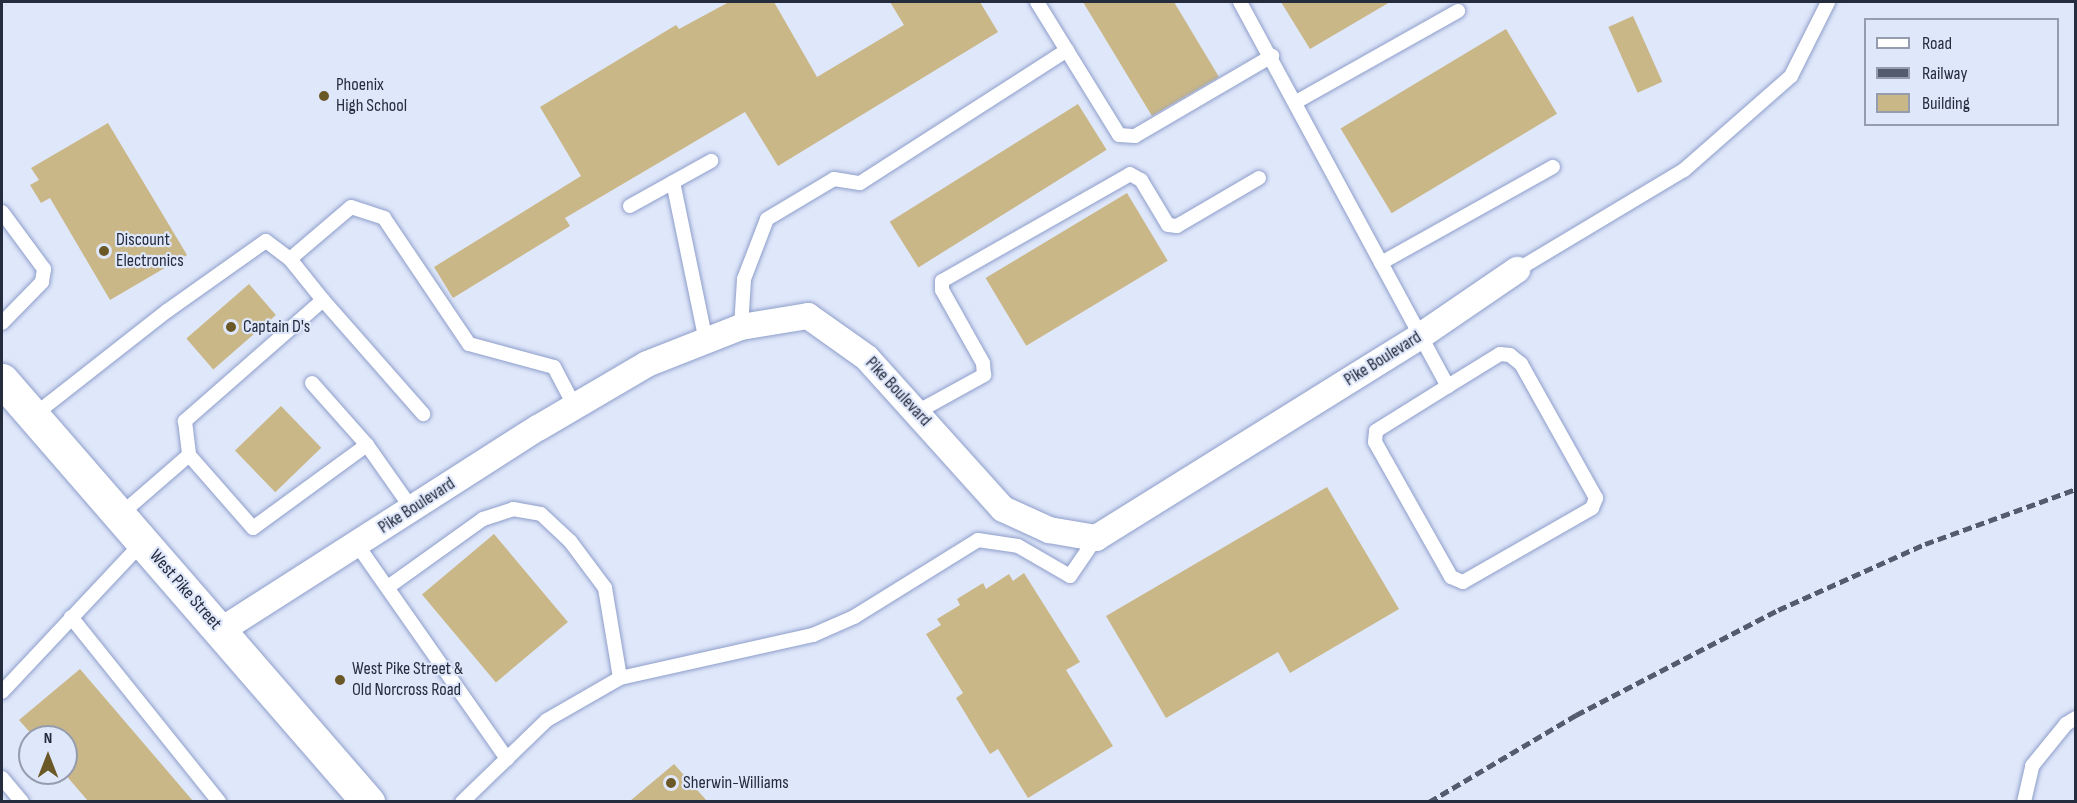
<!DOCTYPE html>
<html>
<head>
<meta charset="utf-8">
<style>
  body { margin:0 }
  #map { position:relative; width:2077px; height:803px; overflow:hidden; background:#dfe7fa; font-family:"Sofia Sans Condensed",sans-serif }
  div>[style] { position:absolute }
  .building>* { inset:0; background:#cab787; transform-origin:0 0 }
  .roads { filter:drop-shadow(0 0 2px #8e9eca) drop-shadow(0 0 2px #8e9eca) }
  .service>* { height:14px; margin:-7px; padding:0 7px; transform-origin:7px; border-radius:7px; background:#fff }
  .minor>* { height:26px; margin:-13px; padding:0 13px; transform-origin:13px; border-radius:13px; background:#fff }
  .primary>* { height:33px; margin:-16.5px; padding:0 16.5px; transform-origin:16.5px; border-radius:16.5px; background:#fff }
  .rail>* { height:4.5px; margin-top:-2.25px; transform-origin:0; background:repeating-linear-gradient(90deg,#545b6d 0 9px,transparent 0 13.5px) }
  .dots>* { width:16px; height:16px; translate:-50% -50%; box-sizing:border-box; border:3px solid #dfe7fa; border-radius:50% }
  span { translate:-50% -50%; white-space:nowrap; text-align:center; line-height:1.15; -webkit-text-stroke:4.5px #dfe7fa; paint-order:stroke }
  .poi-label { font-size:18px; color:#252c3d }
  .left { translate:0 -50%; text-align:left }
  .street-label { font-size:18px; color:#252c3d }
  .frame { position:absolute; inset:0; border:3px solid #252c3d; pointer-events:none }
  .legend { position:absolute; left:1864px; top:18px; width:195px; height:108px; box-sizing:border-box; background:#dfe7fa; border:2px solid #959cae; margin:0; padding:8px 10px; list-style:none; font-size:18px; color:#252c3d }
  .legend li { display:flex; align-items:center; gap:12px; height:30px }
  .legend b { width:30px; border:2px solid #959cae }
  .north { position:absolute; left:18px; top:725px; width:60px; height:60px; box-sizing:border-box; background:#dfe7fa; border:2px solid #959cae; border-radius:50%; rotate:0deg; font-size:16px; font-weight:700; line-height:24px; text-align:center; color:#252c3d }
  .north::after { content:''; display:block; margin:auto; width:21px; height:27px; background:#6b5827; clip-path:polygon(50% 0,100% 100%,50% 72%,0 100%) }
</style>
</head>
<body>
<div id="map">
  <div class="building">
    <i style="clip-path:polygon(729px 2px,774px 2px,817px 77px,904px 25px,890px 2px,980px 2px,998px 32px,778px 166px,745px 112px,565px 218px,570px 226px,453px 298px,434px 267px,581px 176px,540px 107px,676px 25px,679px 29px)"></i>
    <i style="clip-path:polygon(1083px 2px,1174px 2px,1219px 77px,1152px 116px)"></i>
    <i style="clip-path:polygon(1281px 2px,1390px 2px,1310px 49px)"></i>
    <i style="left:1633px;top:16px;width:72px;height:27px;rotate:66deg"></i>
    <i style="left:1506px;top:29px;width:99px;height:193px;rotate:59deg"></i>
    <i style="left:1078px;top:104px;width:54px;height:222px;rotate:58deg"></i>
    <i style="clip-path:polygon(108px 123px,187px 255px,110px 300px,50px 198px,41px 203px,30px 185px,39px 180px,31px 168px)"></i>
    <i style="left:1127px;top:193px;width:79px;height:165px;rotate:59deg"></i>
    <i style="left:249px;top:284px;width:41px;height:83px;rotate:49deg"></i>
    <i style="left:281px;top:406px;width:58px;height:64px;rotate:46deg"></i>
    <i style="clip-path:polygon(1327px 487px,1399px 609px,1290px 673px,1278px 652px,1166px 718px,1106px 616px)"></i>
    <i style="left:494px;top:534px;width:115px;height:94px;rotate:50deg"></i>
    <i style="clip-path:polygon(1024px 573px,1080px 662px,1066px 670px,1113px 746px,1028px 798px,998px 749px,990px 754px,956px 698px,963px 693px,926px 634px,941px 625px,937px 619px,960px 605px,957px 599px,983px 583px,986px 589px,1009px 574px,1013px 581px)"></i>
    <i style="clip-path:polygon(80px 669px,193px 801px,88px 801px,64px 773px,66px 737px,34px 737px,19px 720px)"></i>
    <i style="clip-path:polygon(674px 764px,707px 801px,630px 801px)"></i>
  </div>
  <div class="roads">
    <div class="service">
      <i style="left:1037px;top:2px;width:156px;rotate:58.3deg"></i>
      <i style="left:1119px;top:135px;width:16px;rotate:4deg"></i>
      <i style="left:1135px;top:136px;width:159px;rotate:-30.3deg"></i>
      <i style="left:1240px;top:2px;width:437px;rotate:61.6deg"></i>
      <i style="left:1448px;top:386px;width:85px;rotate:148deg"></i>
      <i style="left:1376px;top:431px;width:11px;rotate:95deg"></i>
      <i style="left:1375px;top:442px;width:155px;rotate:60.6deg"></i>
      <i style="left:1451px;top:577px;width:13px;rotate:23deg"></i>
      <i style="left:1463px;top:582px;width:149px;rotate:-29.8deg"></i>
      <i style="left:1592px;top:508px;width:11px;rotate:-68deg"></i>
      <i style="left:1596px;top:498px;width:154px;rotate:-119.2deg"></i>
      <i style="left:1521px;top:364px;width:14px;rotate:-141deg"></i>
      <i style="left:1510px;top:355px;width:10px;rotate:-174deg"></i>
      <i style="left:1500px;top:354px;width:61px;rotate:148.4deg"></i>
      <i style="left:1296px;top:102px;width:186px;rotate:-29.3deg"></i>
      <i style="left:673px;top:182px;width:162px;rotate:78.3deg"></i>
      <i style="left:630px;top:206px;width:93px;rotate:-29.1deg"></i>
      <i style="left:2px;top:212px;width:71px;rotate:53.6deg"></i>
      <i style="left:44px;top:269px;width:13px;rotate:99deg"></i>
      <i style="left:42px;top:282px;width:57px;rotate:134.3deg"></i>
      <i style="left:290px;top:259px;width:80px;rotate:-40.4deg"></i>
      <i style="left:351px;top:207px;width:35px;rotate:18deg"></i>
      <i style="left:384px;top:218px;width:152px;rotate:56deg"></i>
      <i style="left:469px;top:344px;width:88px;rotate:15.1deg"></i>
      <i style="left:554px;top:367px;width:45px;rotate:62.3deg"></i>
      <i style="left:1381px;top:263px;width:197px;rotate:-29.2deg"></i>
      <i style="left:1517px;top:270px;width:195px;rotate:-30.9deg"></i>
      <i style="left:1684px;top:170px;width:142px;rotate:-41.3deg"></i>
      <i style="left:1791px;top:76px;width:83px;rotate:-63.4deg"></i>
      <i style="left:323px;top:300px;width:152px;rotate:48.7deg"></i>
      <i style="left:741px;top:327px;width:48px;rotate:-86.4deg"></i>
      <i style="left:744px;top:279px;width:64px;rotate:-69deg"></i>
      <i style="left:767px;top:219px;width:78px;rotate:-30.8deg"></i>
      <i style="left:834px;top:179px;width:26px;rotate:9deg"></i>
      <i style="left:860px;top:183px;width:246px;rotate:-32.7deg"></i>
      <i style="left:312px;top:383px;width:83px;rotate:48.4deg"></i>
      <i style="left:917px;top:412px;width:77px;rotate:-28.9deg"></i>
      <i style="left:984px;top:375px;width:12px;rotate:-95deg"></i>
      <i style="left:983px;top:363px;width:84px;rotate:-119.3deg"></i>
      <i style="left:942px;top:290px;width:9px;rotate:-90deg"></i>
      <i style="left:942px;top:281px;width:216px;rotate:-29.6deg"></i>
      <i style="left:1130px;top:174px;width:13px;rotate:29deg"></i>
      <i style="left:1141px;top:180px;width:52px;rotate:59deg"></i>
      <i style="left:1168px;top:225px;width:9px;rotate:6deg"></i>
      <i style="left:1177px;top:226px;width:95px;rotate:-30.3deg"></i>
      <i style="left:33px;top:416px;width:170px;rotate:-38.1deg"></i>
      <i style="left:167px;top:311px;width:121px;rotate:-35.3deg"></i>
      <i style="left:266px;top:241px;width:30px;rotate:37deg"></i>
      <i style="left:290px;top:259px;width:53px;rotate:51.2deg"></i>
      <i style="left:323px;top:300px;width:184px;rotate:138.8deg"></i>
      <i style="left:185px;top:421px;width:34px;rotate:83deg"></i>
      <i style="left:189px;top:455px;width:97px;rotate:48.8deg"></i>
      <i style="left:253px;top:528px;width:141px;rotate:-36.1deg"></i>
      <i style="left:367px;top:445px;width:78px;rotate:54.9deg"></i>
      <i style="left:121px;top:514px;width:90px;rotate:-40.9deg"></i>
      <i style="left:358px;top:546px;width:260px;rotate:55deg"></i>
      <i style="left:388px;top:587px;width:117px;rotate:-35.6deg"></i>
      <i style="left:483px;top:519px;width:32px;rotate:-18deg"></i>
      <i style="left:513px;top:509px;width:28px;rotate:10deg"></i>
      <i style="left:541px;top:514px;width:40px;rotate:43deg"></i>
      <i style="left:570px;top:541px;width:59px;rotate:53.3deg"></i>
      <i style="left:605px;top:588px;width:91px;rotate:80.5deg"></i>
      <i style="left:71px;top:617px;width:237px;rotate:51.3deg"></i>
      <i style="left:2px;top:692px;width:207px;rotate:-46.8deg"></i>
      <i style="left:2px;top:778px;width:31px;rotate:50deg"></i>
      <i style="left:462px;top:802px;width:118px;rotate:-44deg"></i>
      <i style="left:547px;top:720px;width:84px;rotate:-29.9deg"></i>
      <i style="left:620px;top:678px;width:198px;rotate:-12.6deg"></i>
      <i style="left:813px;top:635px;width:45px;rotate:-23.7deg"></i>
      <i style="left:854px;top:617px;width:146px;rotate:-31.8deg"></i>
      <i style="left:978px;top:540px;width:40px;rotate:8.5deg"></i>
      <i style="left:1018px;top:546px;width:60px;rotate:30deg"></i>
      <i style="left:1070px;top:576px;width:46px;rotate:-55.6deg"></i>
      <i style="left:2024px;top:802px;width:37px;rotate:-77deg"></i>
      <i style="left:2032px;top:766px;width:54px;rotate:-51deg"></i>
      <i style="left:2066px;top:724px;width:12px;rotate:-31deg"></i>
    </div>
    <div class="minor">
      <i style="left:220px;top:631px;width:377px;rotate:-32.6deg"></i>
      <i style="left:538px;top:428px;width:126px;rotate:-30.4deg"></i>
      <i style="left:647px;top:364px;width:101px;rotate:-21.5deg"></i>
      <i style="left:741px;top:327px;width:68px;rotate:-9.3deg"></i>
      <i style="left:808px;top:316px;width:72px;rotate:35.4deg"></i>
      <i style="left:867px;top:358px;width:203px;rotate:48deg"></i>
      <i style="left:1003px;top:509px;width:51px;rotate:24.5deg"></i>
      <i style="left:1049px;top:530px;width:48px;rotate:9.7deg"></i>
      <i style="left:1096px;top:538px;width:380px;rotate:-31.9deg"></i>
      <i style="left:1419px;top:337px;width:119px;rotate:-34.4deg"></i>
    </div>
    <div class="primary">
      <i style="left:2px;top:380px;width:559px;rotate:49.06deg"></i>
    </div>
  </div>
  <div class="rail">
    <i style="left:1429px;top:802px;width:171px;rotate:-30.6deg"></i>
    <i style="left:1576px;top:715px;width:228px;rotate:-27.5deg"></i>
    <i style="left:1778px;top:610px;width:161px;rotate:-24.2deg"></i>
    <i style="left:1925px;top:544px;width:161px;rotate:-20deg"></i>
  </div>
  <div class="dots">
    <i style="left:324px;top:96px;background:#6b5827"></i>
    <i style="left:104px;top:251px;background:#6b5827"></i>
    <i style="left:231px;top:327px;background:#6b5827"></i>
    <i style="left:340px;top:680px;background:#6b5827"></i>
    <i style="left:671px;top:783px;background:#6b5827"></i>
  </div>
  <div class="poi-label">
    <span class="left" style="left:336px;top:96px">Phoenix<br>High School</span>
    <span class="left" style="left:116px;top:251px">Discount<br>Electronics</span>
    <span class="left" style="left:243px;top:327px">Captain D's</span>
    <span class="left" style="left:352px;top:680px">West Pike Street &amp;<br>Old Norcross Road</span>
    <span class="left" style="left:683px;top:783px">Sherwin-Williams</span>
  </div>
  <div class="street-label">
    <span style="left:1383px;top:359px;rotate:-32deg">Pike Boulevard</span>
    <span style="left:898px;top:392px;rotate:47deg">Pike Boulevard</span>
    <span style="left:417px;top:506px;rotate:-33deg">Pike Boulevard</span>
    <span style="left:185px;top:590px;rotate:49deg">West Pike Street</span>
  </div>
  <div class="frame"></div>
  <ul class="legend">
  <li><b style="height:8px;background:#fff"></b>Road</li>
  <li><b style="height:8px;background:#545b6d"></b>Railway</li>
  <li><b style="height:16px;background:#cab787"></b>Building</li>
  </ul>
  <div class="north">N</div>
</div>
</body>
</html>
